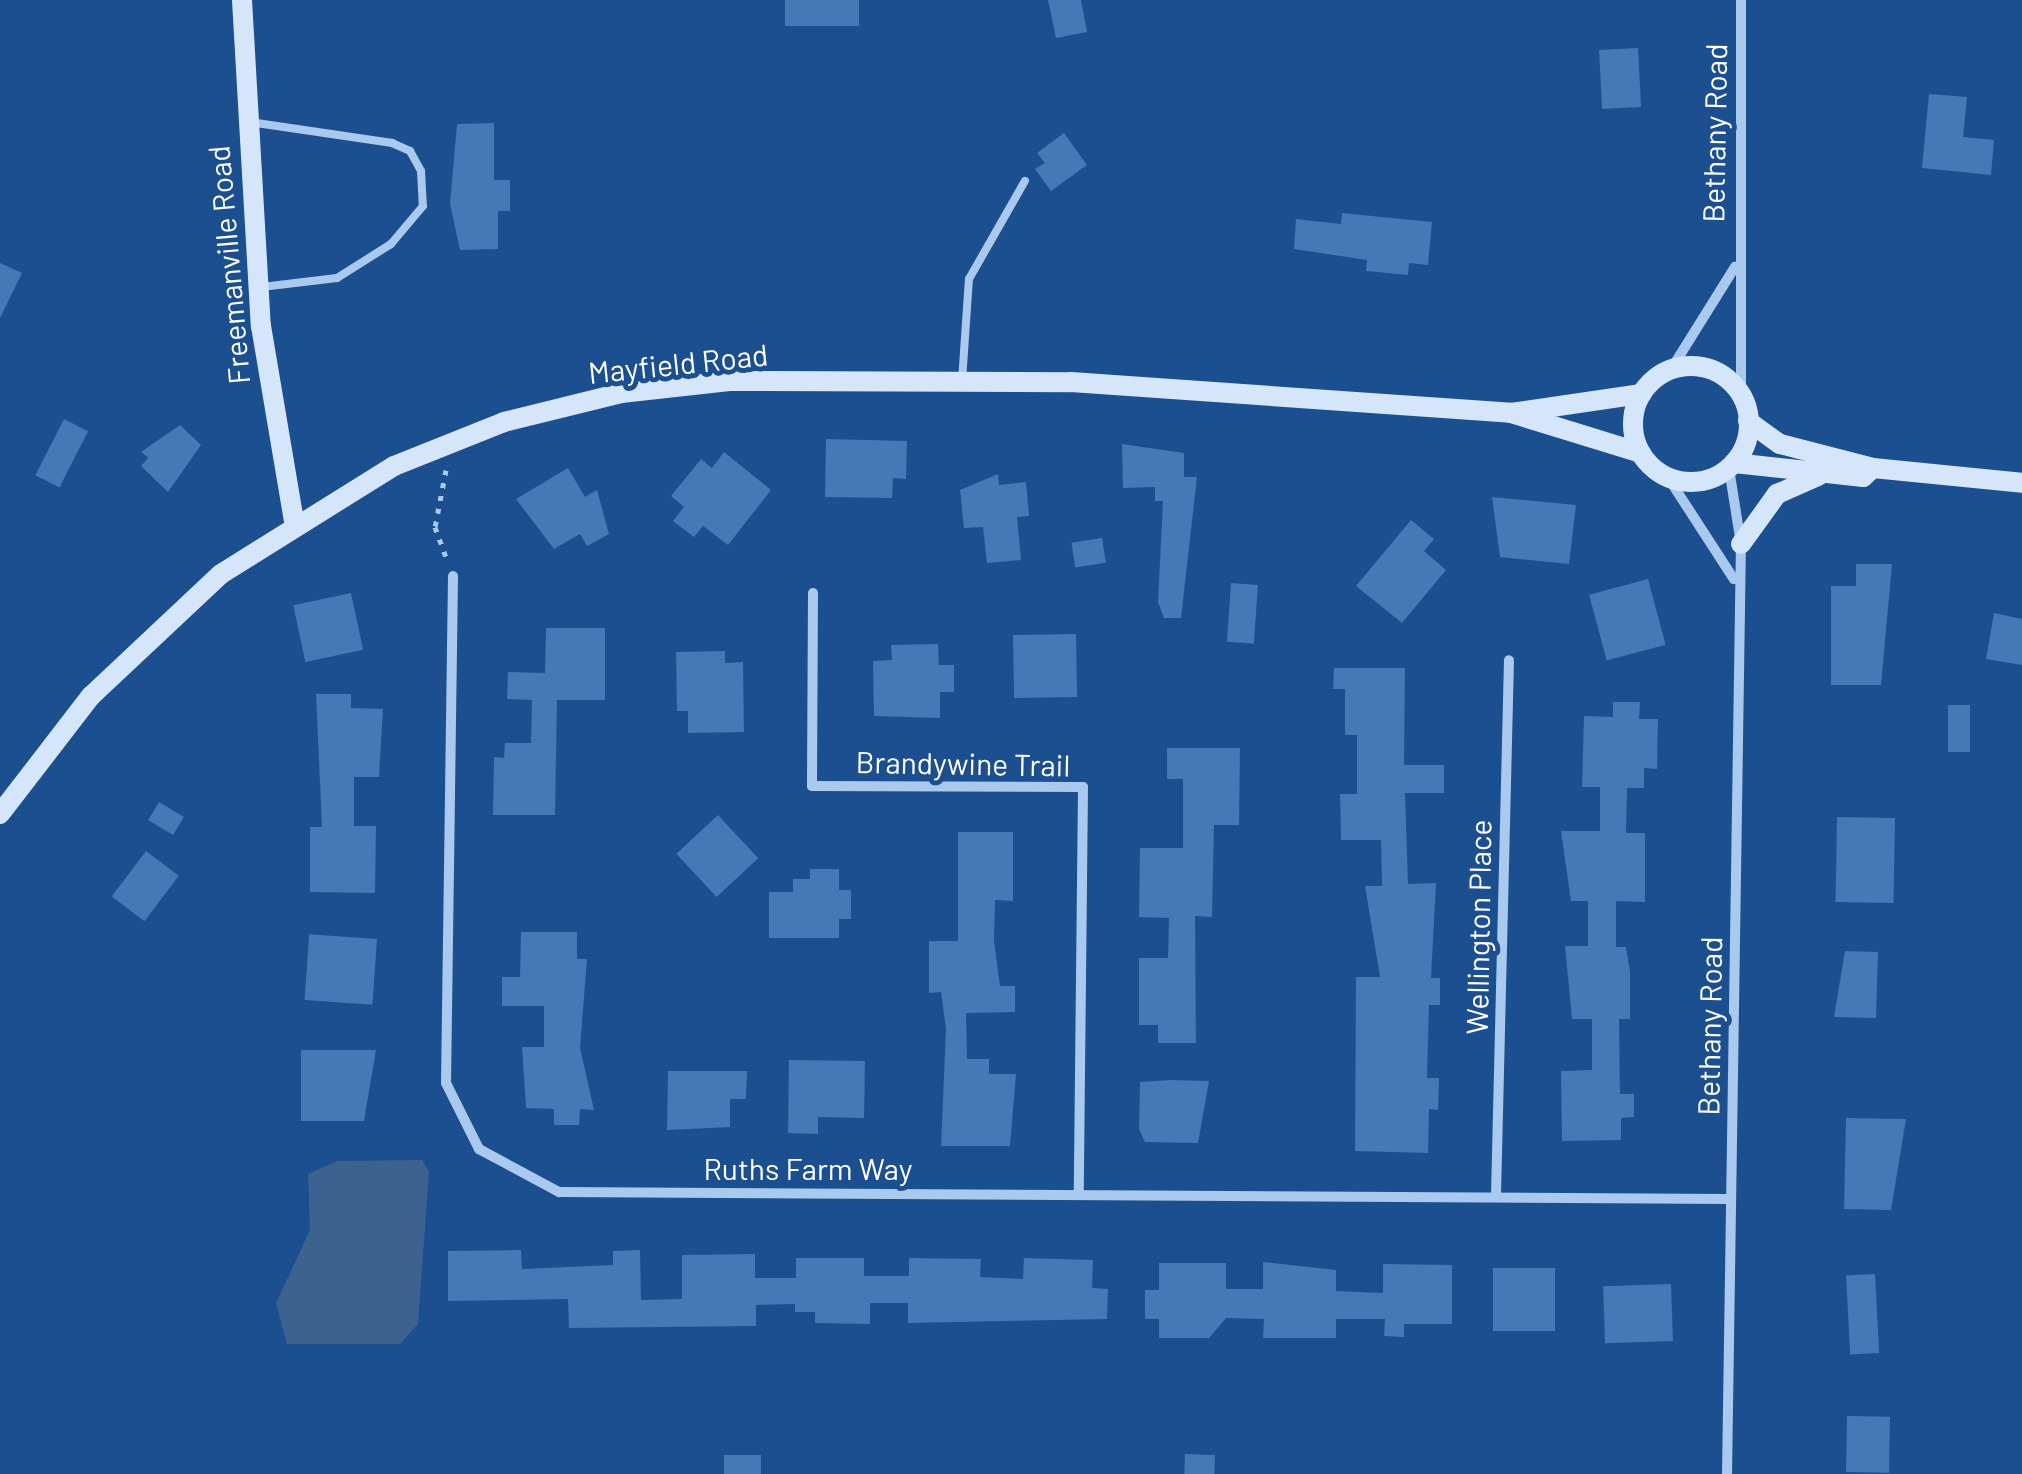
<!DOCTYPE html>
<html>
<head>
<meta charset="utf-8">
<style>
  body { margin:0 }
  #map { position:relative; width:2022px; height:1474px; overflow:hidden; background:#1b4f8f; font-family:Barlow,sans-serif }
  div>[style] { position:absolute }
  .water>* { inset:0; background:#3c6290 }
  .building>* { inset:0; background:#4478b7; transform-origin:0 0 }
  .path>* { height:5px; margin-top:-2.5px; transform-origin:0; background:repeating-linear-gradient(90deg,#a9c9ee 0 5px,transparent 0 13px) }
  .lane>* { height:8px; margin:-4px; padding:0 4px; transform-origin:4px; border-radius:4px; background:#a9c9ee }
  .street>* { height:10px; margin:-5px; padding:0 5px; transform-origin:5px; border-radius:5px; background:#a9c9ee }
  .secondary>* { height:20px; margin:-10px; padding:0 10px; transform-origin:10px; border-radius:10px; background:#d6e6fa }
  .secondary>.ring { margin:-10px; padding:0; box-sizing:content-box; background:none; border:20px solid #d6e6fa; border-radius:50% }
  span { translate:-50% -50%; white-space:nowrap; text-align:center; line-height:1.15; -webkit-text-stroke:10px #1b4f8f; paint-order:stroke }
  .street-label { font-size:30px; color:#fff }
</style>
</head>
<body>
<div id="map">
  <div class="water">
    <i style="clip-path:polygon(422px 1160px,429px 1172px,418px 1324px,400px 1344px,287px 1344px,276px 1303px,310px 1230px,308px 1174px,337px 1161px)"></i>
  </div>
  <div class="building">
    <i style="left:785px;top:0;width:74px;height:26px"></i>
    <i style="clip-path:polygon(1048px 0,1081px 0,1087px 32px,1056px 38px)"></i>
    <i style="left:1638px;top:48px;width:59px;height:39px;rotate:87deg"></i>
    <i style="clip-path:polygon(1929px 94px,1967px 97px,1963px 137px,1994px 140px,1991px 175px,1922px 168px)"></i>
    <i style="clip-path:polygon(494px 123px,494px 180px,510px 180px,510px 211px,498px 211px,498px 249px,460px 250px,450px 204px,457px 124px)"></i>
    <i style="clip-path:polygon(1064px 133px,1087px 165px,1051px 191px,1035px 169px,1045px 163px,1037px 153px)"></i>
    <i style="clip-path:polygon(1342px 213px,1432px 222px,1428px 265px,1409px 263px,1408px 275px,1366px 271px,1367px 260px,1294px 249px,1296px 219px,1341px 224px)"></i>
    <i style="clip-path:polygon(0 263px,22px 273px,0 318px)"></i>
    <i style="left:64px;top:419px;width:27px;height:63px;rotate:27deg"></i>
    <i style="clip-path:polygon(180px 425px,201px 445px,168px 492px,141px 466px,148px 458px,141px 452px)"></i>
    <i style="clip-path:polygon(826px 439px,907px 441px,906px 479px,893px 478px,892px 498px,825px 497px)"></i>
    <i style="clip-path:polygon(1122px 444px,1184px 453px,1184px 477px,1197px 477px,1181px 618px,1164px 618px,1158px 602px,1163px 501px,1155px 501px,1155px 487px,1123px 488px)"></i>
    <i style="clip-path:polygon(724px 452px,771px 490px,728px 545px,703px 526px,694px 537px,673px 521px,684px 507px,671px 496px,701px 459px,712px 468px)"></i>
    <i style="clip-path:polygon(568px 468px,585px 497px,597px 490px,609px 534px,587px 546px,580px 534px,554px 549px,516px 499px)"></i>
    <i style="clip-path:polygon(998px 474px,999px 485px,1026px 482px,1029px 516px,1017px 517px,1021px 560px,987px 563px,983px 527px,964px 528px,960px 490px)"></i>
    <i style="clip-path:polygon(1492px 497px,1576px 505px,1569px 564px,1500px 557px)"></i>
    <i style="clip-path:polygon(1411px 520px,1434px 539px,1424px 551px,1446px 570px,1402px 623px,1356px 586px)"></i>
    <i style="left:1102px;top:538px;width:25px;height:31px;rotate:81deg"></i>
    <i style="clip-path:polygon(1856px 564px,1892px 564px,1881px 685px,1831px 685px,1831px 586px,1856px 586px)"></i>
    <i style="left:1648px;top:579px;width:68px;height:61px;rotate:75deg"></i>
    <i style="left:1231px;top:583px;width:27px;height:59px;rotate:4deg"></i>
    <i style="left:351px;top:593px;width:58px;height:59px;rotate:78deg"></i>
    <i style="clip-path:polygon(1994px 613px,2022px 619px,2022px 665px,1986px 659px)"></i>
    <i style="clip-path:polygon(546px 628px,605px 628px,605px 700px,557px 700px,555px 815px,493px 815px,494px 757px,504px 758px,505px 743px,531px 743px,532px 700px,507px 699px,508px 672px,545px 673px)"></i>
    <i style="left:1076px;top:634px;width:63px;height:63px;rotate:89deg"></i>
    <i style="clip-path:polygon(938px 644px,939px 665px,954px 665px,954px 692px,940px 692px,940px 718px,874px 716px,873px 661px,892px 660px,891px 645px)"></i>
    <i style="clip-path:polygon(725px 651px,725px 663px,743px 662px,744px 732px,688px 733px,688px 711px,677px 711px,676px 652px)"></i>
    <i style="clip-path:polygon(1334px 668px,1405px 668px,1404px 765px,1444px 765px,1444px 793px,1405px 793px,1408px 884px,1436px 883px,1431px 978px,1440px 978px,1440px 1005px,1429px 1005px,1427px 1078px,1439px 1078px,1438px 1110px,1429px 1109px,1428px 1153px,1355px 1151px,1356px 977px,1380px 977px,1365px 886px,1382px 886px,1381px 840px,1341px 840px,1340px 794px,1357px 794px,1357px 735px,1345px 735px,1345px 689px,1333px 689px)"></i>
    <i style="clip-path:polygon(316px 694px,351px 694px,351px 708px,383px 709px,379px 777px,354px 777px,354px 826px,376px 826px,375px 893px,310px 892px,310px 827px,322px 827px)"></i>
    <i style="clip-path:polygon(1613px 702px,1640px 702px,1639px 719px,1658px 719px,1657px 769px,1644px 768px,1644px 788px,1627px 788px,1626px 833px,1645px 833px,1645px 902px,1616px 901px,1616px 947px,1626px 947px,1630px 972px,1630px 1019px,1619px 1019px,1620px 1094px,1634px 1094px,1634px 1117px,1621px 1118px,1621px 1140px,1562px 1141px,1561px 1071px,1592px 1070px,1592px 1019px,1572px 1019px,1565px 946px,1588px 946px,1588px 901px,1571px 901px,1561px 831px,1600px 831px,1600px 787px,1582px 787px,1584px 716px,1613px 717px)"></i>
    <i style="left:1948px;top:705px;width:22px;height:47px"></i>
    <i style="clip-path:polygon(1167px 748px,1240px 748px,1239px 825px,1214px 825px,1212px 917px,1195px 916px,1196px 1043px,1158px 1043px,1158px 1025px,1139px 1025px,1139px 958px,1168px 958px,1169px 918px,1139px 917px,1140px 848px,1183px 848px,1183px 779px,1167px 779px)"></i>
    <i style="left:159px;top:802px;width:29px;height:21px;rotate:31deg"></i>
    <i style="left:718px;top:815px;width:59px;height:57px;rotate:47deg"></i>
    <i style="left:1837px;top:817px;width:58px;height:85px;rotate:1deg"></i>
    <i style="clip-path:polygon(958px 832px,1013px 832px,1013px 901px,995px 900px,994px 941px,1000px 986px,1015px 986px,1015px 1012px,966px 1013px,967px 1059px,989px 1059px,989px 1074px,1016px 1074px,1010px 1146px,941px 1146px,946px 1029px,941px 992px,929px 993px,929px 941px,958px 941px)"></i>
    <i style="left:146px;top:851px;width:41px;height:57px;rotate:37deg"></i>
    <i style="clip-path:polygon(810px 869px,839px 869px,839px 890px,851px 890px,851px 919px,839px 919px,839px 938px,769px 938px,769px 892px,793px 892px,793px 879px,810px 879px)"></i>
    <i style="clip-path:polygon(521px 932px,577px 932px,577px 959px,587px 959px,580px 1048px,594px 1110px,580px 1109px,579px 1125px,554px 1125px,554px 1109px,526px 1108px,522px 1047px,544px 1047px,544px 1006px,502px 1006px,502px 977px,520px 977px)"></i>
    <i style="left:377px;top:939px;width:66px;height:68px;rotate:94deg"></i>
    <i style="clip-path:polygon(1845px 951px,1878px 952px,1876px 1018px,1834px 1017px)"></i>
    <i style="clip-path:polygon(301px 1050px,376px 1050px,364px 1121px,301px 1121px)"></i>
    <i style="clip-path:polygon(789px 1060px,865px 1061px,864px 1118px,818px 1117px,818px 1134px,788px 1133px)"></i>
    <i style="clip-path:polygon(668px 1071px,747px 1071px,746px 1099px,730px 1099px,730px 1127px,667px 1130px)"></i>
    <i style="clip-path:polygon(1170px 1080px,1209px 1081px,1198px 1143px,1145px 1142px,1139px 1129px,1140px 1082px)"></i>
    <i style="clip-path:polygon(1846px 1118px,1906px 1119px,1891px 1210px,1844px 1209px)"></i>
    <i style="clip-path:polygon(521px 1250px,522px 1269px,613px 1265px,613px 1251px,640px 1250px,641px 1300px,682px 1299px,682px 1255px,755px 1254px,755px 1278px,796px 1278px,796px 1258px,864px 1258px,864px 1276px,909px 1276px,909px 1258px,981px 1259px,980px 1277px,1023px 1279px,1024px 1258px,1093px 1260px,1092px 1288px,1108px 1289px,1107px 1319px,908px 1323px,908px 1303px,870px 1303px,870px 1324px,815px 1323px,815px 1312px,795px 1312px,795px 1304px,756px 1305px,756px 1326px,569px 1328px,568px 1299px,448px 1301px,448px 1251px)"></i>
    <i style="clip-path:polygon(1263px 1262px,1336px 1270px,1336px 1291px,1383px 1293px,1383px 1264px,1452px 1265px,1452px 1324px,1404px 1324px,1404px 1337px,1384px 1336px,1385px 1319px,1336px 1319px,1336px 1338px,1263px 1338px,1264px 1319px,1226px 1318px,1209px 1338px,1159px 1338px,1159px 1319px,1145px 1319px,1145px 1290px,1159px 1290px,1159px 1263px,1226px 1263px,1226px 1289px,1263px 1289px)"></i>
    <i style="left:1493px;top:1268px;width:62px;height:63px"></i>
    <i style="left:1875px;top:1274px;width:79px;height:29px;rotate:87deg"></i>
    <i style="left:1671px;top:1284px;width:57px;height:68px;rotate:88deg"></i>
    <i style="left:1847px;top:1416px;width:43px;height:56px;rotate:1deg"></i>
    <i style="left:1185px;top:1454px;width:30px;height:20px;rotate:2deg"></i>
    <i style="left:724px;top:1455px;width:37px;height:19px"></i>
  </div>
  <div class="path">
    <i style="left:446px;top:470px;width:58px;rotate:100.9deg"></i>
    <i style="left:435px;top:527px;width:38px;rotate:70deg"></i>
  </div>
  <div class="lane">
    <i style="left:250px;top:122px;width:144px;rotate:8.4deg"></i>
    <i style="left:392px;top:143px;width:20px;rotate:24deg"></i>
    <i style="left:410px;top:151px;width:23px;rotate:61deg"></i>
    <i style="left:421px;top:171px;width:35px;rotate:87deg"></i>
    <i style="left:423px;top:206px;width:50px;rotate:130.1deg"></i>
    <i style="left:391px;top:244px;width:64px;rotate:147.8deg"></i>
    <i style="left:337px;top:278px;width:76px;rotate:173.2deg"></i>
    <i style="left:962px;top:381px;width:102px;rotate:-86.1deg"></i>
    <i style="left:969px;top:279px;width:113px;rotate:-60.3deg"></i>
  </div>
  <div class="street">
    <i style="left:1670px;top:371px;width:123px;rotate:-58deg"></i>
    <i style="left:1741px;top:394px;width:394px;rotate:-90deg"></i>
    <i style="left:1667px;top:476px;width:123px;rotate:57deg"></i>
    <i style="left:453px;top:576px;width:507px;rotate:90.79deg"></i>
    <i style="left:446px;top:1083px;width:74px;rotate:63.4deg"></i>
    <i style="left:479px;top:1149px;width:91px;rotate:28.3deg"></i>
    <i style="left:559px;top:1192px;width:1170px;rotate:0.34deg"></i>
    <i style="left:813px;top:593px;width:193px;rotate:90.3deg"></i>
    <i style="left:812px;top:786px;width:271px;rotate:0.2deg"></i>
    <i style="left:1083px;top:787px;width:407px;rotate:90.6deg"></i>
    <i style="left:1496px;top:1195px;width:535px;rotate:-88.61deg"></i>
    <i style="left:1727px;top:1474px;width:930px;rotate:-89.14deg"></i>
    <i style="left:1741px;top:544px;width:77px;rotate:-99deg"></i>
  </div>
  <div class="secondary">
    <i style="left:242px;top:0;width:327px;rotate:86.7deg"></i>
    <i style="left:261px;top:326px;width:199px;rotate:80.4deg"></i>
    <i class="ring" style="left:1633px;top:366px;width:96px;height:96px"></i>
    <i style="left:1511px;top:413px;width:136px;rotate:17.1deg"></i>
    <i style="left:1748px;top:421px;width:39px;rotate:36deg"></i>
    <i style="left:1780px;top:444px;width:96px;rotate:14.5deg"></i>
    <i style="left:1873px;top:468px;width:150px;rotate:5.7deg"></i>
    <i style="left:1734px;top:463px;width:130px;rotate:6.2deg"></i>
    <i style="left:1863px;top:477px;width:13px;rotate:-42deg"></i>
    <i style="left:1741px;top:544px;width:62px;rotate:-54.2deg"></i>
    <i style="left:1777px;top:494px;width:45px;rotate:-23.7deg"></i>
    <i style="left:0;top:814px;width:149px;rotate:-52.4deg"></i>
    <i style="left:91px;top:696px;width:178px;rotate:-43.2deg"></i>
    <i style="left:221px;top:574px;width:204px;rotate:-32deg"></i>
    <i style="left:394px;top:466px;width:118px;rotate:-21.8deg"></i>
    <i style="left:504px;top:422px;width:121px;rotate:-13.9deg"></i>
    <i style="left:621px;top:393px;width:109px;rotate:-6.3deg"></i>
    <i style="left:729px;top:381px;width:342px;rotate:0.2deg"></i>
    <i style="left:1071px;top:382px;width:441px;rotate:4deg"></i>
    <i style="left:1511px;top:413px;width:132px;rotate:-8.3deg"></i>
  </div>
  <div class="street-label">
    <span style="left:1714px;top:133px;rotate:-89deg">Bethany Road</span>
    <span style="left:228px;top:265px;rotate:-95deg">Freemanville Road</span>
    <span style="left:678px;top:363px;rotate:-6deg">Mayfield Road</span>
    <span style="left:963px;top:763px;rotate:1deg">Brandywine Trail</span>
    <span style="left:1478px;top:927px;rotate:-89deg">Wellington Place</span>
    <span style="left:1709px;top:1026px;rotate:-89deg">Bethany Road</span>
    <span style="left:808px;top:1168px">Ruths Farm Way</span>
  </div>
</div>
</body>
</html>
